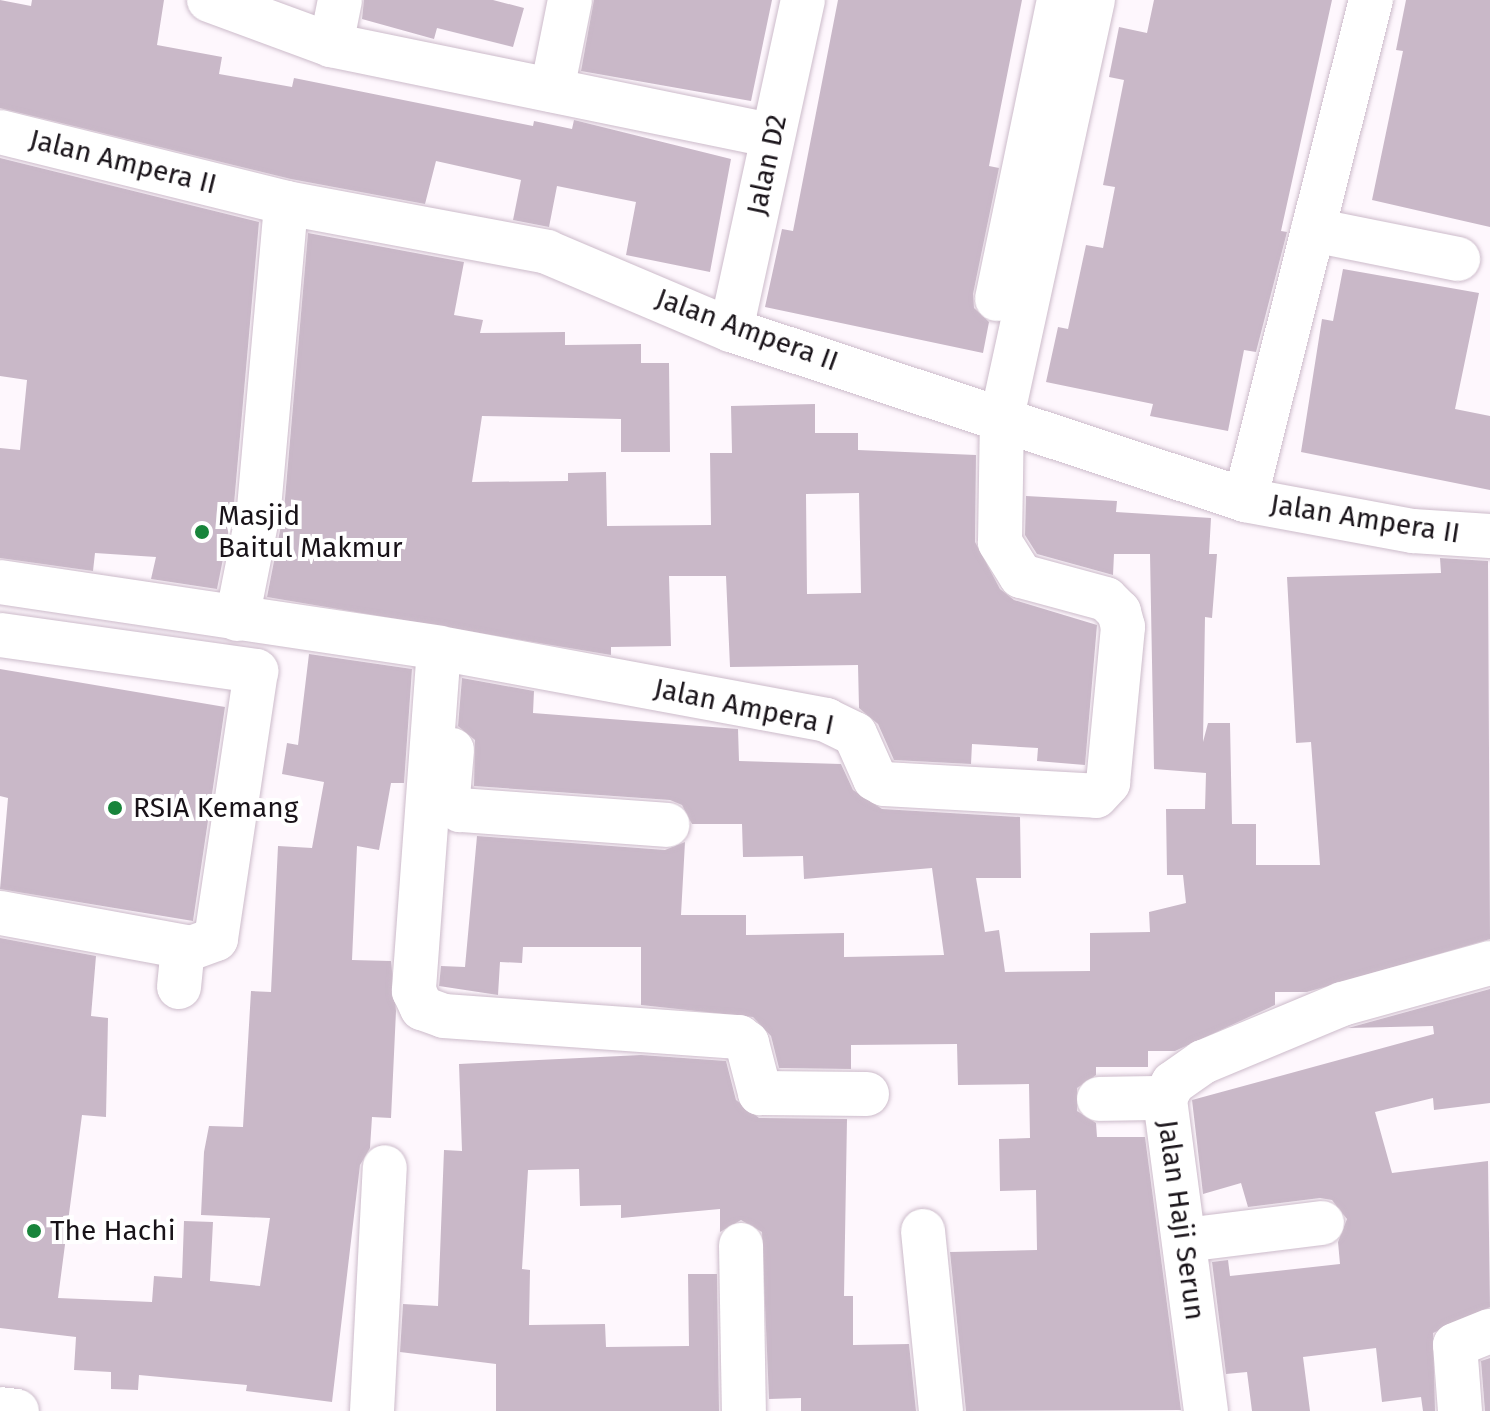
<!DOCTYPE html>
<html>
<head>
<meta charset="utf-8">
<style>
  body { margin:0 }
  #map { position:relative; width:1490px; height:1411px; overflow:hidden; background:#fef7fd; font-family:"Fira Sans",sans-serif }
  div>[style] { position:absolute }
  .building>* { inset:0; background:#c9b8c8 }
  .roads { filter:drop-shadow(0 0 2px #ccbbca) drop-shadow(0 0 2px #ccbbca) }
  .minor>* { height:44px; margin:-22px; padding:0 22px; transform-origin:22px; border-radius:22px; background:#fff }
  .dots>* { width:22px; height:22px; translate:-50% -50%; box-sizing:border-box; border:4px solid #fff; border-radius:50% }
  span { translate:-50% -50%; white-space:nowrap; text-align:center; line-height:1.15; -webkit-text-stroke:8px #fff; paint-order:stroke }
  .street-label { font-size:28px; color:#191319 }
  .poi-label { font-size:28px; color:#191319 }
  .left { translate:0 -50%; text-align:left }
</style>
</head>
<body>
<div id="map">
  <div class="building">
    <i style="clip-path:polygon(0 0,31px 6px,32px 0,164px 0,157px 45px,222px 57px,219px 74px,292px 87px,294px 78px,533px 126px,534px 121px,572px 129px,574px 120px,731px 159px,710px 272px,626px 255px,636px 202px,557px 186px,549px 227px,513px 220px,521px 180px,436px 161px,425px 204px,291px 179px,0 108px)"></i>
    <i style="clip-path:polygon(364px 0,493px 0,524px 8px,513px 47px,437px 28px,434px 39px,362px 19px)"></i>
    <i style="clip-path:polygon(594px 0,772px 0,751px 101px,581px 71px)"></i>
    <i style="clip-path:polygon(838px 0,1022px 0,989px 166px,999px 168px,973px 294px,974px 308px,989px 322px,983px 353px,765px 307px,782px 229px,793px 231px)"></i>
    <i style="clip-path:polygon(1154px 0,1332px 0,1281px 231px,1287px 232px,1256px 352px,1244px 350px,1228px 431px,1150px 416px,1153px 404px,1046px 382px,1058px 327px,1068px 329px,1086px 245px,1103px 248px,1115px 187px,1103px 185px,1124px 80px,1109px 77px,1119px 27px,1147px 33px)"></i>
    <i style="clip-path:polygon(1406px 0,1490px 0,1490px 227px,1372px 200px,1403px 51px,1396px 50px)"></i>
    <i style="clip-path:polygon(0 158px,259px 222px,234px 504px,217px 589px,151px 579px,156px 557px,95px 553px,93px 571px,0 558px,0 448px,20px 450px,27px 380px,0 376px)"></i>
    <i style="clip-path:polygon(evenodd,308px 233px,464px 262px,454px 315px,483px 320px,480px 333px,565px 332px,565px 345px,641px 344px,641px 363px,669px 363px,670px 452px,621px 452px,621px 419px,482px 416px,472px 482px,568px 481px,568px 473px,606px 472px,607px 526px,711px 525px,710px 453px,732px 453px,731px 406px,815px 404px,815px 433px,858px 433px,858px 450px,976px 455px,975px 542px,1000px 589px,1014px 600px,1097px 625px,1085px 765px,1037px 761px,1038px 748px,972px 744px,971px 764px,894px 760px,878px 724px,859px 708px,858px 665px,730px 667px,726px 576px,669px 576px,671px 646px,611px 647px,611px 655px,267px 597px,284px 510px,308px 233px,859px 493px,861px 593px,807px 594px,806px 494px,859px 493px)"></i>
    <i style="clip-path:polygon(1343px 269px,1479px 293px,1455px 409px,1490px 416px,1490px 490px,1301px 452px,1322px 319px,1333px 321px)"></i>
    <i style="clip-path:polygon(1026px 496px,1117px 501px,1116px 512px,1211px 518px,1209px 554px,1217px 554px,1212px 618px,1205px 617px,1203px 742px,1208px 723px,1230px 723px,1232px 824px,1256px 824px,1256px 865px,1320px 865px,1311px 742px,1296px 743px,1287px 577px,1441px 573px,1440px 558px,1488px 561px,1490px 939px,1307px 992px,1275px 992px,1275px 1005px,1175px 1051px,1148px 1051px,1148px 1067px,1096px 1067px,1096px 1075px,1077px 1088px,1077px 1111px,1096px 1123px,1097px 1137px,1145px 1137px,1181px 1410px,966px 1411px,950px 1252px,1037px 1250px,1036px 1190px,1000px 1191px,999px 1139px,1030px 1138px,1029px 1084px,958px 1085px,957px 1044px,851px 1045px,851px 1069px,779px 1068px,771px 1036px,753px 1017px,641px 1005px,641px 947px,523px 947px,522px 963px,500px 962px,498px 995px,439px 986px,441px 966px,465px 967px,477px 836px,665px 850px,685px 842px,681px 915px,746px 915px,746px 935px,844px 933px,844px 957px,944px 955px,932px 868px,804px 879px,803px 856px,743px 857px,742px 824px,692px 824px,682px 805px,670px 800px,474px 786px,475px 740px,458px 726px,462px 678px,534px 691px,533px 713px,738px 729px,739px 761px,841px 764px,853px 790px,882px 809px,1020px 817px,1021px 878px,976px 878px,985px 932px,999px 930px,1005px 972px,1090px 971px,1090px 933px,1150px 932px,1149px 912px,1186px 903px,1183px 875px,1167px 875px,1166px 809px,1205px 809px,1206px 773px,1154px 769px,1150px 554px,1114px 554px,1113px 575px,1037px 554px,1025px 535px)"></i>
    <i style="clip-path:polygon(309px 654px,412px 669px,404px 783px,391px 783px,379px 850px,357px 846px,352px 960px,391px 961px,396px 1011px,391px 1118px,372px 1117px,370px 1148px,360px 1165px,332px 1402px,246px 1391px,247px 1385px,139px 1375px,138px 1390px,111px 1389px,111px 1372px,74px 1370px,76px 1337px,0 1328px,0 938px,96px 956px,91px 1016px,108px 1018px,106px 1117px,82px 1115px,58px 1298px,152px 1302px,154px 1276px,182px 1278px,184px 1221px,213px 1222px,210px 1281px,260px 1286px,270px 1218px,201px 1215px,204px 1152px,209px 1126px,243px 1127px,251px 991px,271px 992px,278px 846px,312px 848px,324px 782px,282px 774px,287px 743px,298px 745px)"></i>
    <i style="clip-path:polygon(0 669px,225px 707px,193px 921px,0 889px,8px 798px,0 796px)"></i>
    <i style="clip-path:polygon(1490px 989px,1490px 1103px,1434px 1110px,1433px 1098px,1375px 1112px,1392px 1173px,1488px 1161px,1490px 1307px,1433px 1333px,1435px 1411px,1423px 1411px,1421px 1397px,1382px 1402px,1376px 1348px,1303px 1357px,1310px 1411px,1252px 1411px,1247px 1372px,1226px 1374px,1212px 1262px,1228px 1260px,1230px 1276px,1340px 1264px,1338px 1242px,1347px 1219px,1332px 1200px,1320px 1198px,1248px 1207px,1241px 1183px,1203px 1194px,1192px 1100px,1434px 1034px,1433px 1026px,1348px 1028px)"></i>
    <i style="clip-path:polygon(641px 1055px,726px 1061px,736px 1100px,759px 1118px,847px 1119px,844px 1296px,853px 1296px,853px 1345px,909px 1344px,916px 1411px,801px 1411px,801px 1398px,769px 1399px,762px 1232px,741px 1220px,720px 1232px,720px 1209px,621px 1218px,621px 1205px,580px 1206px,579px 1169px,528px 1170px,522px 1269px,530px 1270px,529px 1325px,605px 1324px,606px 1347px,689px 1346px,688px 1274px,717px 1274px,719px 1411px,496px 1411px,496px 1364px,400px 1352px,403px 1304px,438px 1306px,444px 1150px,462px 1151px,459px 1064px)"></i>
    <i style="clip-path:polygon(1490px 1358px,1490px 1411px,1485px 1411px,1481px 1361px)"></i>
  </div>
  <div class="roads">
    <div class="minor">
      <i style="left:209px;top:0;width:130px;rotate:20.2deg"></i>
      <i style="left:331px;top:45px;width:451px;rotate:11.6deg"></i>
      <i style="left:331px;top:45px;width:46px;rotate:-78.7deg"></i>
      <i style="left:552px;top:90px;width:92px;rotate:-78.7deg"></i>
      <i style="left:0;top:132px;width:295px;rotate:13.9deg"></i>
      <i style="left:286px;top:203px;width:266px;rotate:10.6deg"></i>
      <i style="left:547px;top:252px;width:200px;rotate:23deg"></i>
      <i style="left:731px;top:330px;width:541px;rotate:18.3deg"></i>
      <i style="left:1245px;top:500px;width:171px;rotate:10.5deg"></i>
      <i style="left:1413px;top:531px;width:77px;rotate:3.7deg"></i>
      <i style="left:1313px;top:230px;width:148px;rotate:11.3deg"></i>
      <i style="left:997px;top:299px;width:305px;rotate:-78.3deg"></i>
      <i style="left:731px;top:330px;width:338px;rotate:-77.7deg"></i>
      <i style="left:1245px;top:500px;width:516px;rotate:-75.86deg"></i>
      <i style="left:0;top:582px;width:444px;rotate:8.5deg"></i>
      <i style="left:439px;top:648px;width:394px;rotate:10.5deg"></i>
      <i style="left:826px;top:720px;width:32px;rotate:26deg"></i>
      <i style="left:855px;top:734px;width:49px;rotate:66deg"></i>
      <i style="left:875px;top:779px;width:10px;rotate:29deg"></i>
      <i style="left:884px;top:784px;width:212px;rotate:3.2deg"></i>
      <i style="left:1096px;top:796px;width:18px;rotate:-47deg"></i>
      <i style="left:1108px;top:783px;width:157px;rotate:-84.5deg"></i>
      <i style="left:1123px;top:627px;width:16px;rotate:-105deg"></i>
      <i style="left:1119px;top:612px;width:18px;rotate:-135deg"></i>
      <i style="left:1106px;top:599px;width:88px;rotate:-164.9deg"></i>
      <i style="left:1021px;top:576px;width:40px;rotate:-122deg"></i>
      <i style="left:1000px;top:542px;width:125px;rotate:-89.1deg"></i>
      <i style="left:1002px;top:417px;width:427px;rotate:-77.7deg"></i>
      <i style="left:237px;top:619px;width:113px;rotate:-78.8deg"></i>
      <i style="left:259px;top:508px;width:306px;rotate:-84.9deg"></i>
      <i style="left:0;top:635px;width:259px;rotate:8deg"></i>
      <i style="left:256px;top:671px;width:271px;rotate:98.5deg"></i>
      <i style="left:216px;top:939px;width:27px;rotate:160deg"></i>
      <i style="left:191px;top:948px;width:194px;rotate:-169.6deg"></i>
      <i style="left:439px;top:648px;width:344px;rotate:94.2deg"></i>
      <i style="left:414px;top:991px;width:19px;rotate:65deg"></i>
      <i style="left:422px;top:1008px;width:23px;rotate:20deg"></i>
      <i style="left:444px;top:1016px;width:296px;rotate:4.1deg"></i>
      <i style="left:739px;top:1037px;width:10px;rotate:37deg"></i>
      <i style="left:747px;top:1043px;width:52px;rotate:75.4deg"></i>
      <i style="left:760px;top:1093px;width:107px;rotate:0.5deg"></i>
      <i style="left:452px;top:750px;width:47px;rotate:94.9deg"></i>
      <i style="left:448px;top:797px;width:18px;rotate:47deg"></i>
      <i style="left:460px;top:810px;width:208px;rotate:4.1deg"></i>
      <i style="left:179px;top:987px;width:40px;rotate:-84.3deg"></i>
      <i style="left:1099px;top:1099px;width:66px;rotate:-0.9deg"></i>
      <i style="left:923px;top:1231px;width:181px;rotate:84.3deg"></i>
      <i style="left:1185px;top:1240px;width:138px;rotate:-7.1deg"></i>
      <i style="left:741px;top:1245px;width:166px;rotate:89deg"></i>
      <i style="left:0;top:1409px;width:17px;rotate:7deg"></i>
      <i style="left:372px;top:1411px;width:244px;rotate:-87deg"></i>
      <i style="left:1206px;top:1411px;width:316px;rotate:-97.5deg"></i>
      <i style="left:1165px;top:1098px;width:17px;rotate:-62deg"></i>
      <i style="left:1173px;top:1083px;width:37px;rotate:-35deg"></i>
      <i style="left:1203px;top:1062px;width:151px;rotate:-22.6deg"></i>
      <i style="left:1342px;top:1004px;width:154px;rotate:-15.5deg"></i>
      <i style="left:1460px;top:1411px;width:66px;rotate:-94.3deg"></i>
      <i style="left:1455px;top:1345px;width:38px;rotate:-22deg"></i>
    </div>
  </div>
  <div class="dots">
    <i style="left:202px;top:532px;background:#18843b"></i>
    <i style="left:115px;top:808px;background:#18843b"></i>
    <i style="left:34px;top:1231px;background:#18843b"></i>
  </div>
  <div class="street-label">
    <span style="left:123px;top:162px;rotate:14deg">Jalan Ampera II</span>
    <span style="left:767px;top:165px;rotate:-78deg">Jalan D2</span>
    <span style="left:747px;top:330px;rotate:20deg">Jalan Ampera II</span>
    <span style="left:1365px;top:519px;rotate:9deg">Jalan Ampera II</span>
    <span style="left:744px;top:707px;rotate:12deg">Jalan Ampera I</span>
    <span style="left:1181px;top:1220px;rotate:82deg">Jalan Haji Serun</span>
  </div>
  <div class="poi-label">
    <span class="left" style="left:218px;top:532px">Masjid<br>Baitul Makmur</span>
    <span class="left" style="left:133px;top:808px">RSIA Kemang</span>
    <span class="left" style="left:50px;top:1231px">The Hachi</span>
  </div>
</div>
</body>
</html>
